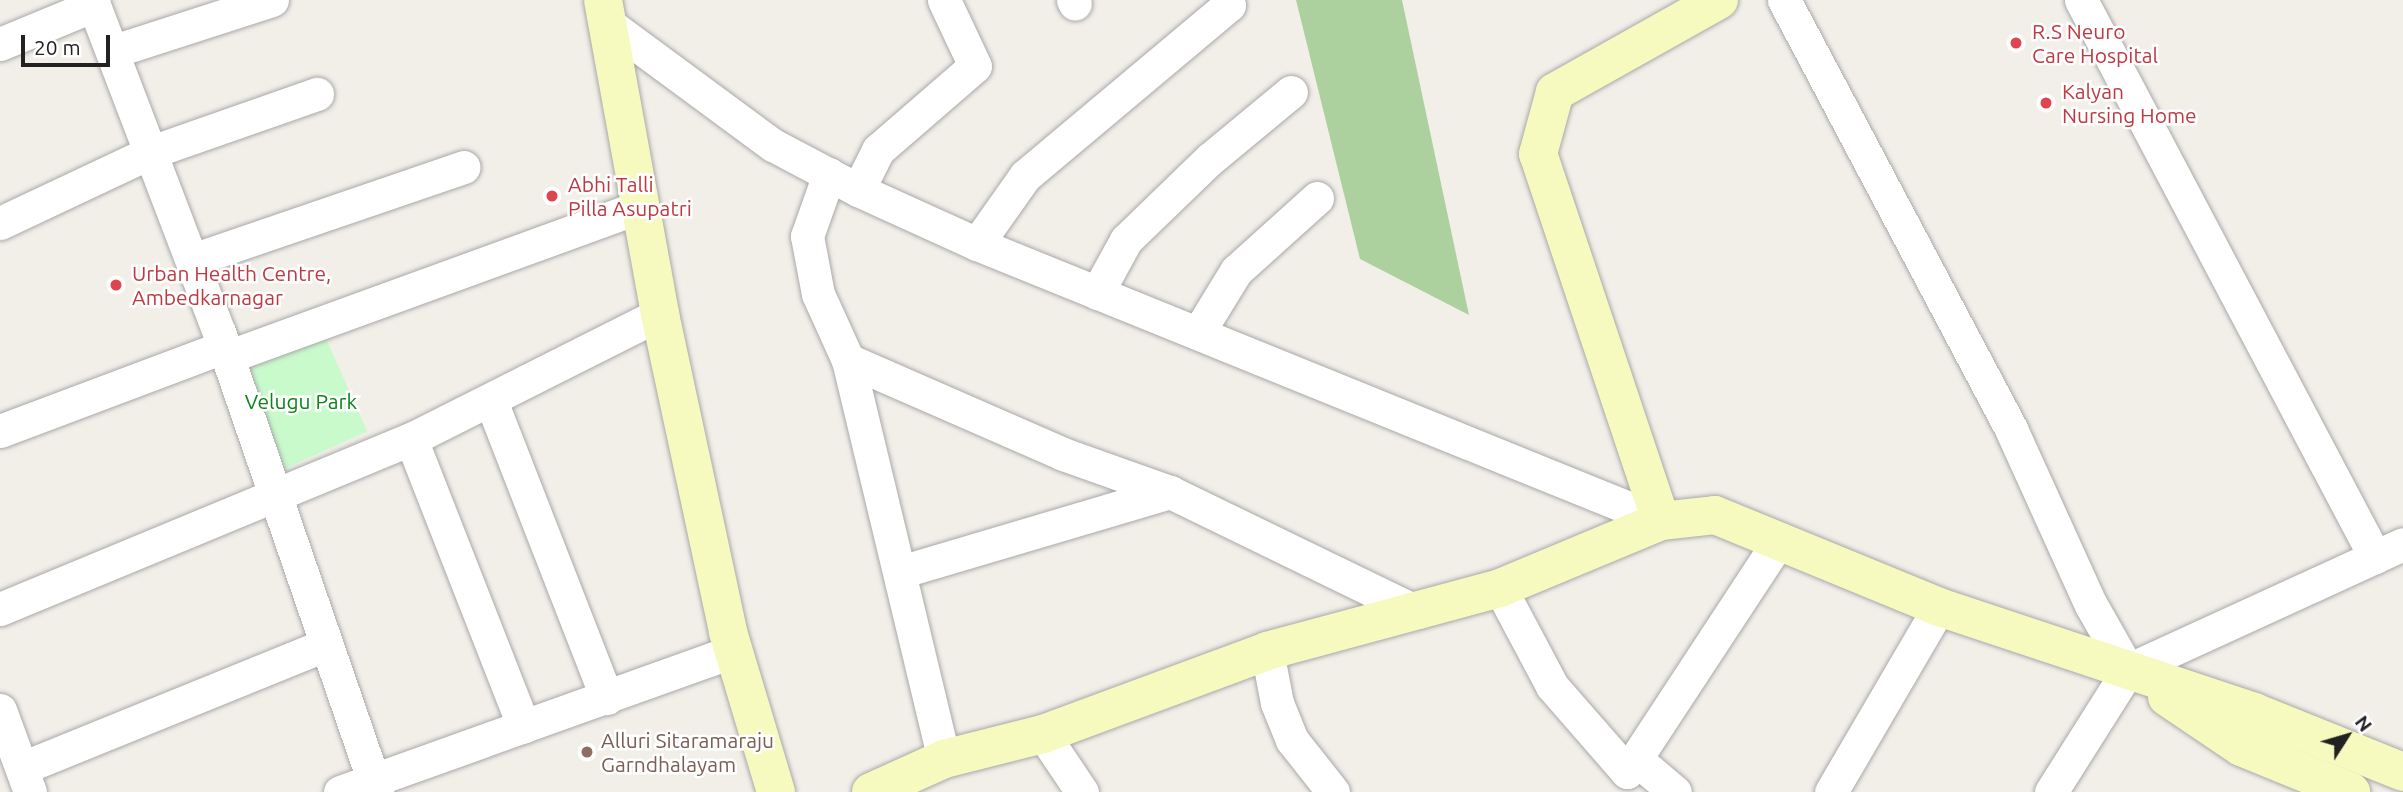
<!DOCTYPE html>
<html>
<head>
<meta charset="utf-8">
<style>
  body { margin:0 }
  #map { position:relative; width:2403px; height:792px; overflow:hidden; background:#f2efe9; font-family:Ubuntu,sans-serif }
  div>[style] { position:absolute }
  .forest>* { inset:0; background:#add19e }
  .park>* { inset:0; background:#c8facc; transform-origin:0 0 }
  .roads { filter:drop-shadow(0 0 2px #a9a9a9) drop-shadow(0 0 2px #a9a9a9) }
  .street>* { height:33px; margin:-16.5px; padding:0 16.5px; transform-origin:16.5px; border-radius:16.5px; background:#fff }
  .secondary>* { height:38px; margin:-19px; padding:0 19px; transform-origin:19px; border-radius:19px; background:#f7fabf }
  .dots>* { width:19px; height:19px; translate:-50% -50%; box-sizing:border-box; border:4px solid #fff; border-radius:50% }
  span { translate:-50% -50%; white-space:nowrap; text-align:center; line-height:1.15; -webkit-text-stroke:5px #fff; paint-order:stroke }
  .health-label { font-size:21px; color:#be3a42 }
  .left { translate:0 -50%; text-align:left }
  .park-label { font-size:21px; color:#0c8416 }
  .education-label { font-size:21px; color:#785e54 }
  .north { position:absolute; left:2312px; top:701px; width:70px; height:70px; -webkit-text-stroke:5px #fff; paint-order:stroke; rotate:53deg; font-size:19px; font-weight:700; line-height:28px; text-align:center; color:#222 }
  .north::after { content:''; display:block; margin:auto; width:24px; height:32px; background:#222; clip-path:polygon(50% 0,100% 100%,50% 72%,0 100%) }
  .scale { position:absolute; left:21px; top:35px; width:89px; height:32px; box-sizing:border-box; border:4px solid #222; border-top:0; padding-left:9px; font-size:21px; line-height:24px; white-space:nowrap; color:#222; -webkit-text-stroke:5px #fff; paint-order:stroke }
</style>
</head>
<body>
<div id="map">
  <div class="forest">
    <i style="clip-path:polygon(1296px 0,1402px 0,1469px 315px,1360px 259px)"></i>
  </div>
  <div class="park">
    <i style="left:323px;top:332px;width:109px;height:95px;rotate:66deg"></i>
  </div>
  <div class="roads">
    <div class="street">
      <i style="left:92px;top:0;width:355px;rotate:69.1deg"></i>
      <i style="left:219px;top:332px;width:486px;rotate:71deg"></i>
      <i style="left:1073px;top:0;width:4px;rotate:63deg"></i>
      <i style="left:1784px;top:0;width:485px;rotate:62.1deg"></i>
      <i style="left:2011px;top:429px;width:193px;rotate:65.6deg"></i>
      <i style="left:2091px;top:605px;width:75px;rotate:60.4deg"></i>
      <i style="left:2081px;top:0;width:630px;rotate:62.17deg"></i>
      <i style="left:610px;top:25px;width:202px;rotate:36.4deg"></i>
      <i style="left:773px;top:145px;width:96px;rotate:27.9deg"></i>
      <i style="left:858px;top:190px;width:131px;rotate:24.4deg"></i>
      <i style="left:977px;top:244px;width:738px;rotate:22.05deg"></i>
      <i style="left:0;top:44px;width:102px;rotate:-22.5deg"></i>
      <i style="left:114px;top:51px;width:166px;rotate:-17.9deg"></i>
      <i style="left:829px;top:174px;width:66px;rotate:109.5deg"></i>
      <i style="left:807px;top:236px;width:59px;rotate:79.3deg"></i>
      <i style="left:818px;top:294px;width:72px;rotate:65.6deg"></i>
      <i style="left:848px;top:360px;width:410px;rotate:76.5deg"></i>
      <i style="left:858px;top:190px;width:45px;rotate:-63.4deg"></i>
      <i style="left:878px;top:150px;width:128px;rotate:-40.9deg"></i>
      <i style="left:975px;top:66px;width:73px;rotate:-115.2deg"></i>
      <i style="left:0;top:223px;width:167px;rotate:-25.2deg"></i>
      <i style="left:151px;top:152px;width:176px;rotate:-19.3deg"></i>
      <i style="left:977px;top:244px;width:83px;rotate:-54.8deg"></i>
      <i style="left:1025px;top:176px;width:266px;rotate:-40deg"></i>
      <i style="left:1229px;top:5px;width:6px;rotate:-121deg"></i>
      <i style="left:192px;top:260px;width:287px;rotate:-18.9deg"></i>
      <i style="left:1097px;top:293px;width:60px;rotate:-61.3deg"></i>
      <i style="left:1126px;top:240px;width:117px;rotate:-44deg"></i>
      <i style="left:1210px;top:159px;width:105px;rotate:-39.6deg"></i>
      <i style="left:1198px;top:333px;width:73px;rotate:-58.5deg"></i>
      <i style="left:1236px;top:271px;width:109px;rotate:-42deg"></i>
      <i style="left:227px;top:357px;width:441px;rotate:-20deg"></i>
      <i style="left:848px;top:360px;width:235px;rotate:23.6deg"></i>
      <i style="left:1063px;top:454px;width:114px;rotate:19.6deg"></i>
      <i style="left:1170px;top:492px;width:275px;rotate:25.9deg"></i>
      <i style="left:491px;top:401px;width:319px;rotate:68.7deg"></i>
      <i style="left:0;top:431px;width:239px;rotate:-20.6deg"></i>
      <i style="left:411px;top:439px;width:309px;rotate:68.6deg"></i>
      <i style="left:900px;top:572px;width:282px;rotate:-16.5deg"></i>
      <i style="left:1500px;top:588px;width:111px;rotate:62deg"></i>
      <i style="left:1552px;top:686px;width:114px;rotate:48.9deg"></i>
      <i style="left:1627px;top:772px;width:275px;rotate:-56.7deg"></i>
      <i style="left:0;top:609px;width:445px;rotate:-22.5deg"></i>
      <i style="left:411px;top:439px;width:279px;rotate:-26.7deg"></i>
      <i style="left:1267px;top:651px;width:53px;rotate:79.1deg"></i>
      <i style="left:1277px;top:703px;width:40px;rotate:68deg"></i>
      <i style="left:1292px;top:740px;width:66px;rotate:51.7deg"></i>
      <i style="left:0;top:710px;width:87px;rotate:69.9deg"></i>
      <i style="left:1043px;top:734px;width:70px;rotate:56.1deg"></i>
      <i style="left:1638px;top:761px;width:48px;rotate:40deg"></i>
      <i style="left:22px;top:768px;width:327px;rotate:-22.1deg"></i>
      <i style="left:340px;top:792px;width:418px;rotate:-19.7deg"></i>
      <i style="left:1831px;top:792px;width:214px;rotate:-59.7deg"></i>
      <i style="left:2051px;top:792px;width:144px;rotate:-57.7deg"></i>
      <i style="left:2128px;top:670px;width:302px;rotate:-24.6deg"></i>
    </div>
    <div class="secondary">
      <i style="left:603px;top:0;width:319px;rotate:79.7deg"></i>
      <i style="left:660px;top:314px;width:325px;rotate:77.9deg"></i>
      <i style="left:728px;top:632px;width:167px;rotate:73.3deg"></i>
      <i style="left:1661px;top:521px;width:387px;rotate:-108.5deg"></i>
      <i style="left:1538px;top:154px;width:64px;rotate:-74.7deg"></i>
      <i style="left:1555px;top:92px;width:188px;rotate:-29.3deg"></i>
      <i style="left:2167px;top:697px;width:89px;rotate:34deg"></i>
      <i style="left:2241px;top:747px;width:119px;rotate:22.2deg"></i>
      <i style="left:871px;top:792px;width:80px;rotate:-24.3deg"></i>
      <i style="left:944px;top:759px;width:102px;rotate:-14.2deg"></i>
      <i style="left:1043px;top:734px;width:239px;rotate:-20.3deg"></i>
      <i style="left:1267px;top:651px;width:241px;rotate:-15.1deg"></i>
      <i style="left:1500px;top:588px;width:174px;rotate:-22.6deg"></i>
      <i style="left:1661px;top:521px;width:54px;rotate:-6.3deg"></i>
      <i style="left:1715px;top:515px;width:242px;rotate:22.3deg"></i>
      <i style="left:1939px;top:607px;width:332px;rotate:18.4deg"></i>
      <i style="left:2254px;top:712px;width:161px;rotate:21.9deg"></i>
    </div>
  </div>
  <div class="dots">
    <i style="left:2016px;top:43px;background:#e0444e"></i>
    <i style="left:2046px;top:103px;background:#e0444e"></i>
    <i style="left:552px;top:196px;background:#e0444e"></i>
    <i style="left:116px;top:285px;background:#e0444e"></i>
    <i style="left:587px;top:752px;background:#8d6e63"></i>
  </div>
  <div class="health-label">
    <span class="left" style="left:2032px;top:43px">R.S Neuro<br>Care Hospital</span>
    <span class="left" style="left:2062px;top:103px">Kalyan<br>Nursing Home</span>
    <span class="left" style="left:568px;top:196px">Abhi Talli<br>Pilla Asupatri</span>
    <span class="left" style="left:132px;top:285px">Urban Health Centre,<br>Ambedkarnagar</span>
  </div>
  <div class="park-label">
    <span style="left:301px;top:401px">Velugu Park</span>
  </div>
  <div class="education-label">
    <span class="left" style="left:601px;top:752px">Alluri Sitaramaraju<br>Garndhalayam</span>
  </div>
  <div class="north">N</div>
  <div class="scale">20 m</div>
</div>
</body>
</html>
